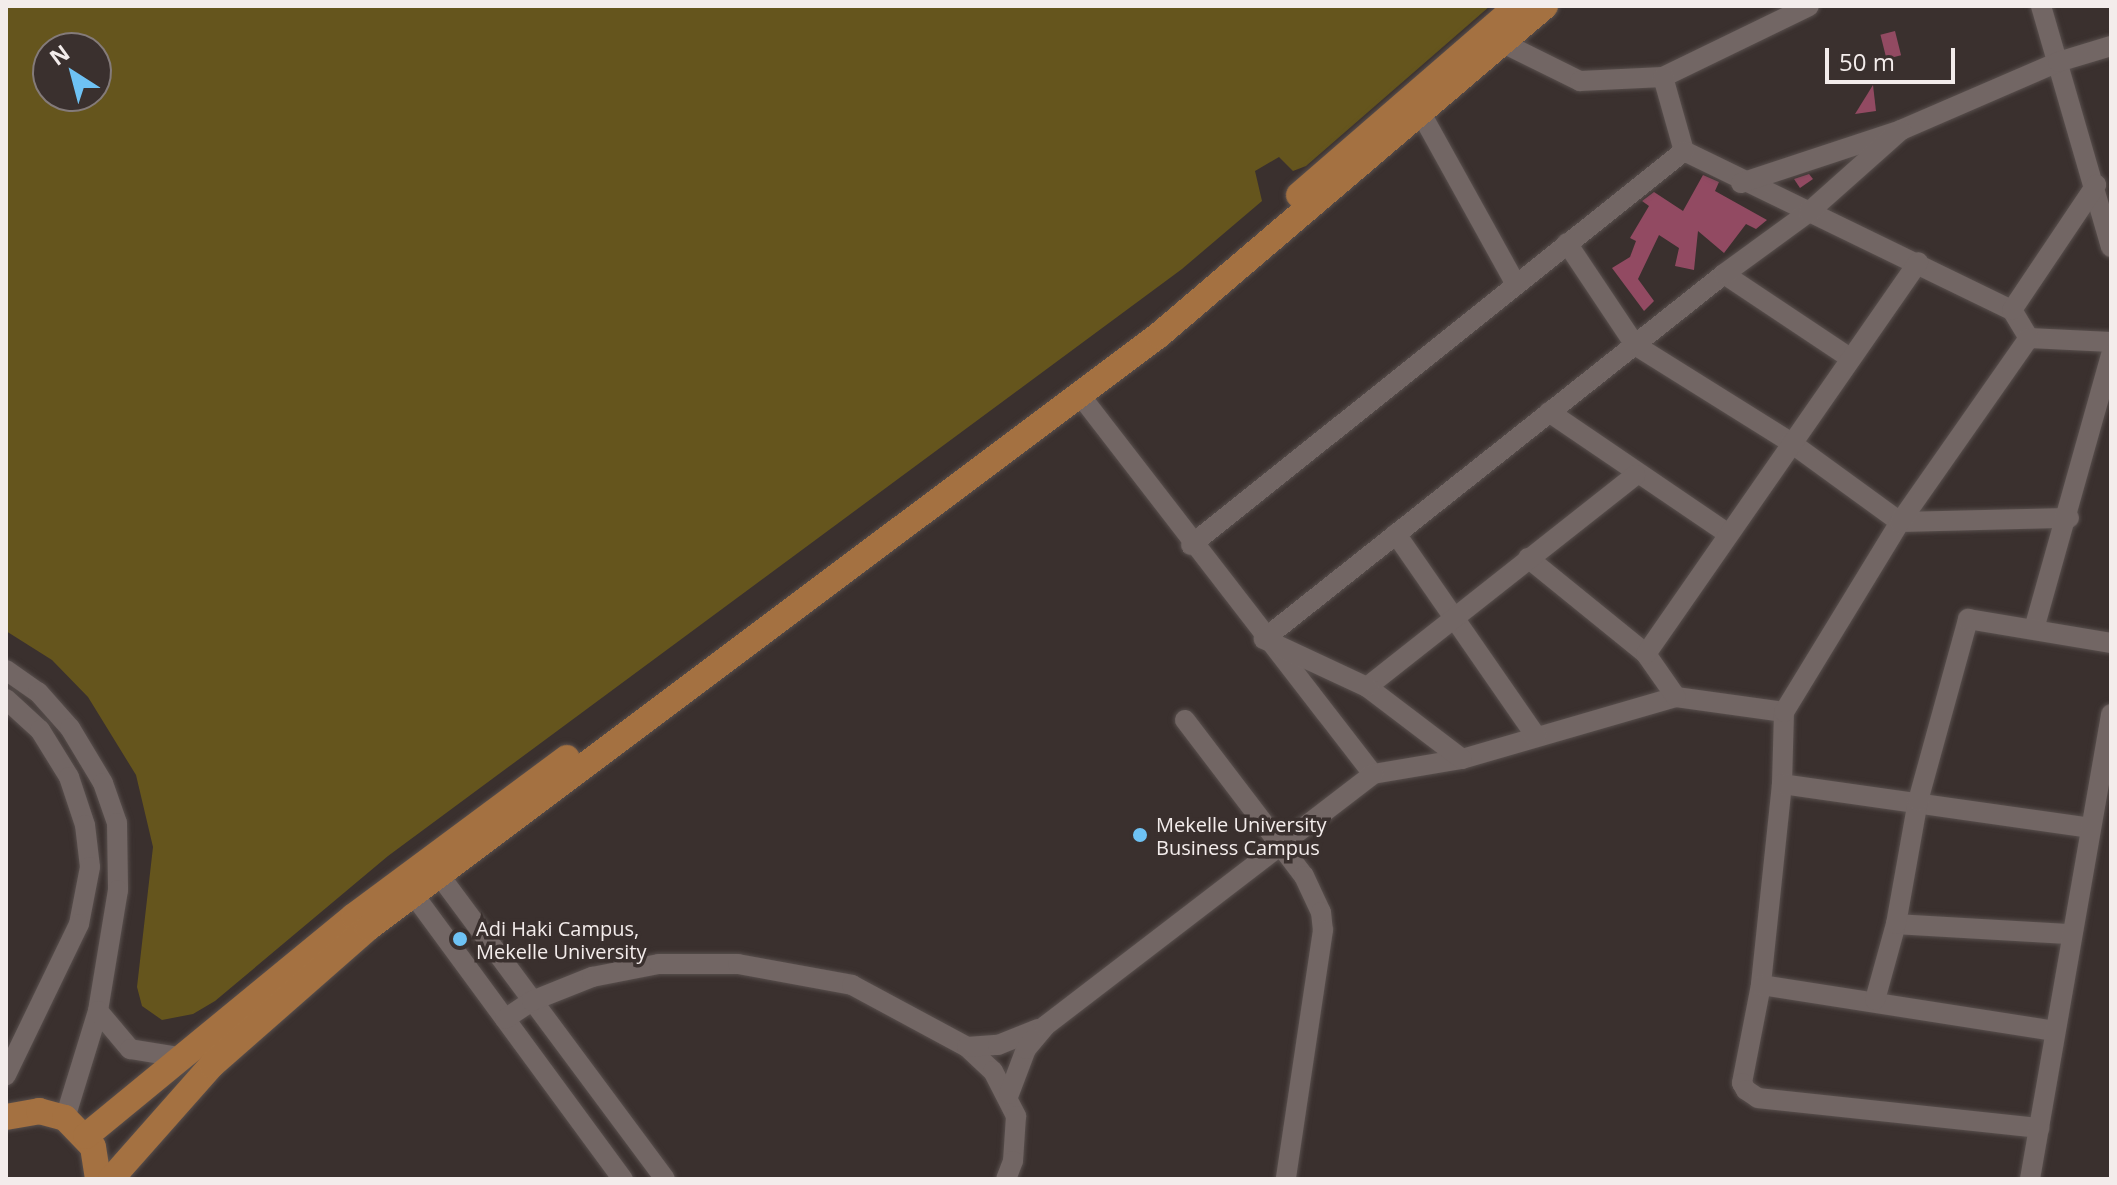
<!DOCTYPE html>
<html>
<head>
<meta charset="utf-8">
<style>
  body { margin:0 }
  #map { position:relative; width:2117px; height:1185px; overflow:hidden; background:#3a302e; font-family:"Open Sans",sans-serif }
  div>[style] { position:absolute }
  .green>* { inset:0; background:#65551d }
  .building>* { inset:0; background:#924a62; transform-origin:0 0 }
  .roads { filter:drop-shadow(0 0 2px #584f4d) drop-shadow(0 0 2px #584f4d) }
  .minor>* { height:20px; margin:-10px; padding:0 10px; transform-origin:10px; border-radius:10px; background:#726664 }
  .major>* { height:26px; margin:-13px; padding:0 13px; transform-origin:13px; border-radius:13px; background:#a47141 }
  .dots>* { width:22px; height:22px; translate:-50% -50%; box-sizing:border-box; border:4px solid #3a302e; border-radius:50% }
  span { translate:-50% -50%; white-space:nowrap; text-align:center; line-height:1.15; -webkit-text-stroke:7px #3a302e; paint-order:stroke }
  .poi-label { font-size:20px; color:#f3eceb }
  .left { translate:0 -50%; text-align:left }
  .frame { position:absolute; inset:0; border:8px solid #f3eceb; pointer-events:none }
  .north { position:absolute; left:32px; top:32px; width:80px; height:80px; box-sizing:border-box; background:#3a302e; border:2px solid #847b7a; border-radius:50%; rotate:324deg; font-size:22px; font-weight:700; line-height:32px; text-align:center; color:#f3eceb }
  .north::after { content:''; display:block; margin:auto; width:28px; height:36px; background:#6ec2f4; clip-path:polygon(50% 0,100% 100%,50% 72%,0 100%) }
  .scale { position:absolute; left:1825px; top:48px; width:130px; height:36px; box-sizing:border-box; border:4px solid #f3eceb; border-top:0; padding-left:10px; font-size:24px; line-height:28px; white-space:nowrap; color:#f3eceb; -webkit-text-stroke:6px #3a302e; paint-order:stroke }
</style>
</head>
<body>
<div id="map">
  <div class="green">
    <i style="clip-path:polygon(evenodd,6px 6px,1490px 6px,1306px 166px,1293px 171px,1279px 157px,1255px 171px,1262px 201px,1182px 269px,388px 856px,215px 1001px,193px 1014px,162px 1020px,142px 1006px,137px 987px,153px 847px,136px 775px,88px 697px,52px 660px,6px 631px,6px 6px,48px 48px,96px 48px,96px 96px,48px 96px,48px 48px)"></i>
  </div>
  <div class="building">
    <i style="left:1895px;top:31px;width:25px;height:15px;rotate:76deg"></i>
    <i style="clip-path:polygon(1873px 85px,1876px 111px,1855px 114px)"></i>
    <i style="clip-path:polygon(1809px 174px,1813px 179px,1800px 188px,1794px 179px)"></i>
    <i style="clip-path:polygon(1703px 175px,1719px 182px,1715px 191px,1767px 220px,1756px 229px,1746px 224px,1724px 253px,1698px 231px,1694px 270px,1675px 266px,1679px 248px,1659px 235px,1638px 279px,1654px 301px,1644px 311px,1612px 268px,1630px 257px,1636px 241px,1630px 238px,1649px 206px,1642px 201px,1654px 192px,1683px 211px)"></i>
  </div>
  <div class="roads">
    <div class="minor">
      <i style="left:2041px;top:6px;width:251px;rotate:73.8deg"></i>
      <i style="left:1503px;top:43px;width:86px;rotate:26.3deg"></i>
      <i style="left:1580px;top:81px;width:83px;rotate:-2.8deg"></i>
      <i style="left:1663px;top:77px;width:162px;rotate:-25.9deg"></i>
      <i style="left:1663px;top:77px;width:77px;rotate:74.2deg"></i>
      <i style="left:1684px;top:151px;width:365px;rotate:25.9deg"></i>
      <i style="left:2012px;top:310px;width:33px;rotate:59deg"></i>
      <i style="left:2029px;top:338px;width:82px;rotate:2.8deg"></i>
      <i style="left:1422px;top:115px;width:192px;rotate:61deg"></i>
      <i style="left:1741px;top:183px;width:169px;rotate:-18.3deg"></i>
      <i style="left:1901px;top:130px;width:171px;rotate:-23.4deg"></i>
      <i style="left:2058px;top:62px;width:55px;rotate:-16.8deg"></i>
      <i style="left:1567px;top:243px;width:123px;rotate:56.3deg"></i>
      <i style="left:1635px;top:345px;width:183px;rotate:32deg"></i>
      <i style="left:1790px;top:442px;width:136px;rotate:36deg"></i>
      <i style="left:1900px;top:522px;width:169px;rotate:-1.4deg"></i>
      <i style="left:1724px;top:274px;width:151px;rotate:33.7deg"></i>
      <i style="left:2012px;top:310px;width:151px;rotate:-56.1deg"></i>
      <i style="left:1080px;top:395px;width:479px;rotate:52.3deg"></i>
      <i style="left:1373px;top:774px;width:90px;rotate:-9.6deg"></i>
      <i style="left:1462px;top:759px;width:223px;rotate:-16.2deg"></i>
      <i style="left:1676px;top:697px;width:109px;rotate:7.9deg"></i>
      <i style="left:1784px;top:712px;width:72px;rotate:91.6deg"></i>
      <i style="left:1782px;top:784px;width:202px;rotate:96deg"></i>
      <i style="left:1761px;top:985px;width:100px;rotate:101deg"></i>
      <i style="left:1742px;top:1083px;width:8px;rotate:60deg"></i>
      <i style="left:1746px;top:1090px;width:14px;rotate:34deg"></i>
      <i style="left:1758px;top:1098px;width:283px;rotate:6.1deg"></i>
      <i style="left:1549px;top:412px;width:215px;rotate:34.2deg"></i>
      <i style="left:1396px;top:534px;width:246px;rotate:55.3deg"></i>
      <i style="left:1191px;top:545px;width:631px;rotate:-38.63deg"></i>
      <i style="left:1528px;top:558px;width:152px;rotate:39.1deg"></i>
      <i style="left:1646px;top:654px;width:52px;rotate:55.1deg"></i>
      <i style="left:2034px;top:629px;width:285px;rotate:-74.3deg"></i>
      <i style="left:1646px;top:654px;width:477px;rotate:-55.2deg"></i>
      <i style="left:6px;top:670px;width:39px;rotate:35deg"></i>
      <i style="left:38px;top:692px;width:48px;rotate:48.4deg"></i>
      <i style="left:70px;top:728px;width:64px;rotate:59deg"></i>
      <i style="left:103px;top:783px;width:42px;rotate:70.7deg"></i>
      <i style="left:117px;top:823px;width:67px;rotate:89.1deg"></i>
      <i style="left:118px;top:890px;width:123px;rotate:99.4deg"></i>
      <i style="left:98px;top:1011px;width:112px;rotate:107.1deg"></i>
      <i style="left:1367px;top:687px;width:342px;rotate:-38.3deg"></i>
      <i style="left:6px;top:699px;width:46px;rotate:42.4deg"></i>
      <i style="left:40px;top:730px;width:55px;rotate:58.3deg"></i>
      <i style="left:69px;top:777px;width:51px;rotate:71.6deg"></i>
      <i style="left:85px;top:825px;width:42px;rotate:83.2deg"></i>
      <i style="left:90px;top:867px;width:58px;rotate:100.9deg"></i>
      <i style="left:79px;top:924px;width:168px;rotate:115.8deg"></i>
      <i style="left:1784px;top:712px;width:223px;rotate:-58.6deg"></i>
      <i style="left:1900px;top:522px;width:225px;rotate:-55deg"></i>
      <i style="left:1185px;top:720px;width:196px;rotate:52.7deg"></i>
      <i style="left:1304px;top:876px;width:40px;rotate:65deg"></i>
      <i style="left:1321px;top:912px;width:18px;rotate:84deg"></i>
      <i style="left:1323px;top:930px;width:252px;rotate:98.5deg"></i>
      <i style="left:1462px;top:759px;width:119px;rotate:-142.8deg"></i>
      <i style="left:1367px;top:687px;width:114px;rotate:-155deg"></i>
      <i style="left:1264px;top:639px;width:587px;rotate:-38.43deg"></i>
      <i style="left:1724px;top:274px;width:105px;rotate:-36.1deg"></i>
      <i style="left:1809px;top:212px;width:123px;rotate:-41.7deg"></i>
      <i style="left:1782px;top:784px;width:311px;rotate:8.1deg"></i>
      <i style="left:440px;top:876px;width:377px;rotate:53.4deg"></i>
      <i style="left:414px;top:895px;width:353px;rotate:53.7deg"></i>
      <i style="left:1896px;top:924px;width:175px;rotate:3.3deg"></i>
      <i style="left:1761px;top:985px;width:297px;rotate:8.9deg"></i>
      <i style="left:1875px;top:1000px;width:79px;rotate:-74.6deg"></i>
      <i style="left:1896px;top:924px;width:125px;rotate:-79.9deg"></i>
      <i style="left:1918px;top:801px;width:189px;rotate:-74.6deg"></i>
      <i style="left:1968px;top:619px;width:145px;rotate:9.5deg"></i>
      <i style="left:98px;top:1011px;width:50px;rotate:49.9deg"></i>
      <i style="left:130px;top:1049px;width:50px;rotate:9.3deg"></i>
      <i style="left:505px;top:1019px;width:32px;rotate:-34deg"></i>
      <i style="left:532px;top:1001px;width:65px;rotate:-21.8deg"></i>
      <i style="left:592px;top:977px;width:68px;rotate:-11deg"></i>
      <i style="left:659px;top:964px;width:79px"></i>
      <i style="left:738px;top:964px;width:116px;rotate:10.4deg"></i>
      <i style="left:852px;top:985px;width:131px;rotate:28.3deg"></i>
      <i style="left:967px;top:1047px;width:35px;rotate:43deg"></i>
      <i style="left:993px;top:1071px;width:51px;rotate:62.9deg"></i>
      <i style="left:1016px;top:1116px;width:45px;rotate:93.8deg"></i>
      <i style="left:1013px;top:1161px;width:19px;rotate:111deg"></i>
      <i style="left:967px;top:1047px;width:31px;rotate:-4deg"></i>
      <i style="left:998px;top:1045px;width:43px;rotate:-21.8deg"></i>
      <i style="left:1009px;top:1094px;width:48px;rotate:-69.3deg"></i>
      <i style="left:1026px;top:1049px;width:30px;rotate:-50deg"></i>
      <i style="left:1045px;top:1026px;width:414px;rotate:-37.5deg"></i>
      <i style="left:2030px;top:1179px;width:472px;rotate:-80.1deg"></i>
    </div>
    <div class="major">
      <i style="left:1299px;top:195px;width:289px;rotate:-40.9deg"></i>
      <i style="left:6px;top:1117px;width:34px;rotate:-10deg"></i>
      <i style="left:39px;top:1111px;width:27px;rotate:15deg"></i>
      <i style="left:65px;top:1118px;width:40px;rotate:46deg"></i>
      <i style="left:93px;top:1147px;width:32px;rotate:81deg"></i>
      <i style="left:86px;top:1136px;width:347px;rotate:-39.4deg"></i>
      <i style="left:354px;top:916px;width:265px;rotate:-36.6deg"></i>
      <i style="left:111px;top:1179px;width:152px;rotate:-48.5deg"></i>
      <i style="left:212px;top:1065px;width:208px;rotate:-41.3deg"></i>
      <i style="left:368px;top:928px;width:989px;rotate:-36.86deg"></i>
      <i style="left:1159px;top:335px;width:507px;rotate:-40.44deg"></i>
    </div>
  </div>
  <div class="dots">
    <i style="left:1140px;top:835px;background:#6ec2f4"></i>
    <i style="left:460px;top:939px;background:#6ec2f4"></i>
  </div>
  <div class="poi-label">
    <span class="left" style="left:1156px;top:836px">Mekelle University<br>Business Campus</span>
    <span class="left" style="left:476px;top:940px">Adi Haki Campus,<br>Mekelle University</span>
  </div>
  <div class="frame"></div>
  <div class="north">N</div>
  <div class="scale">50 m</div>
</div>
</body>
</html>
